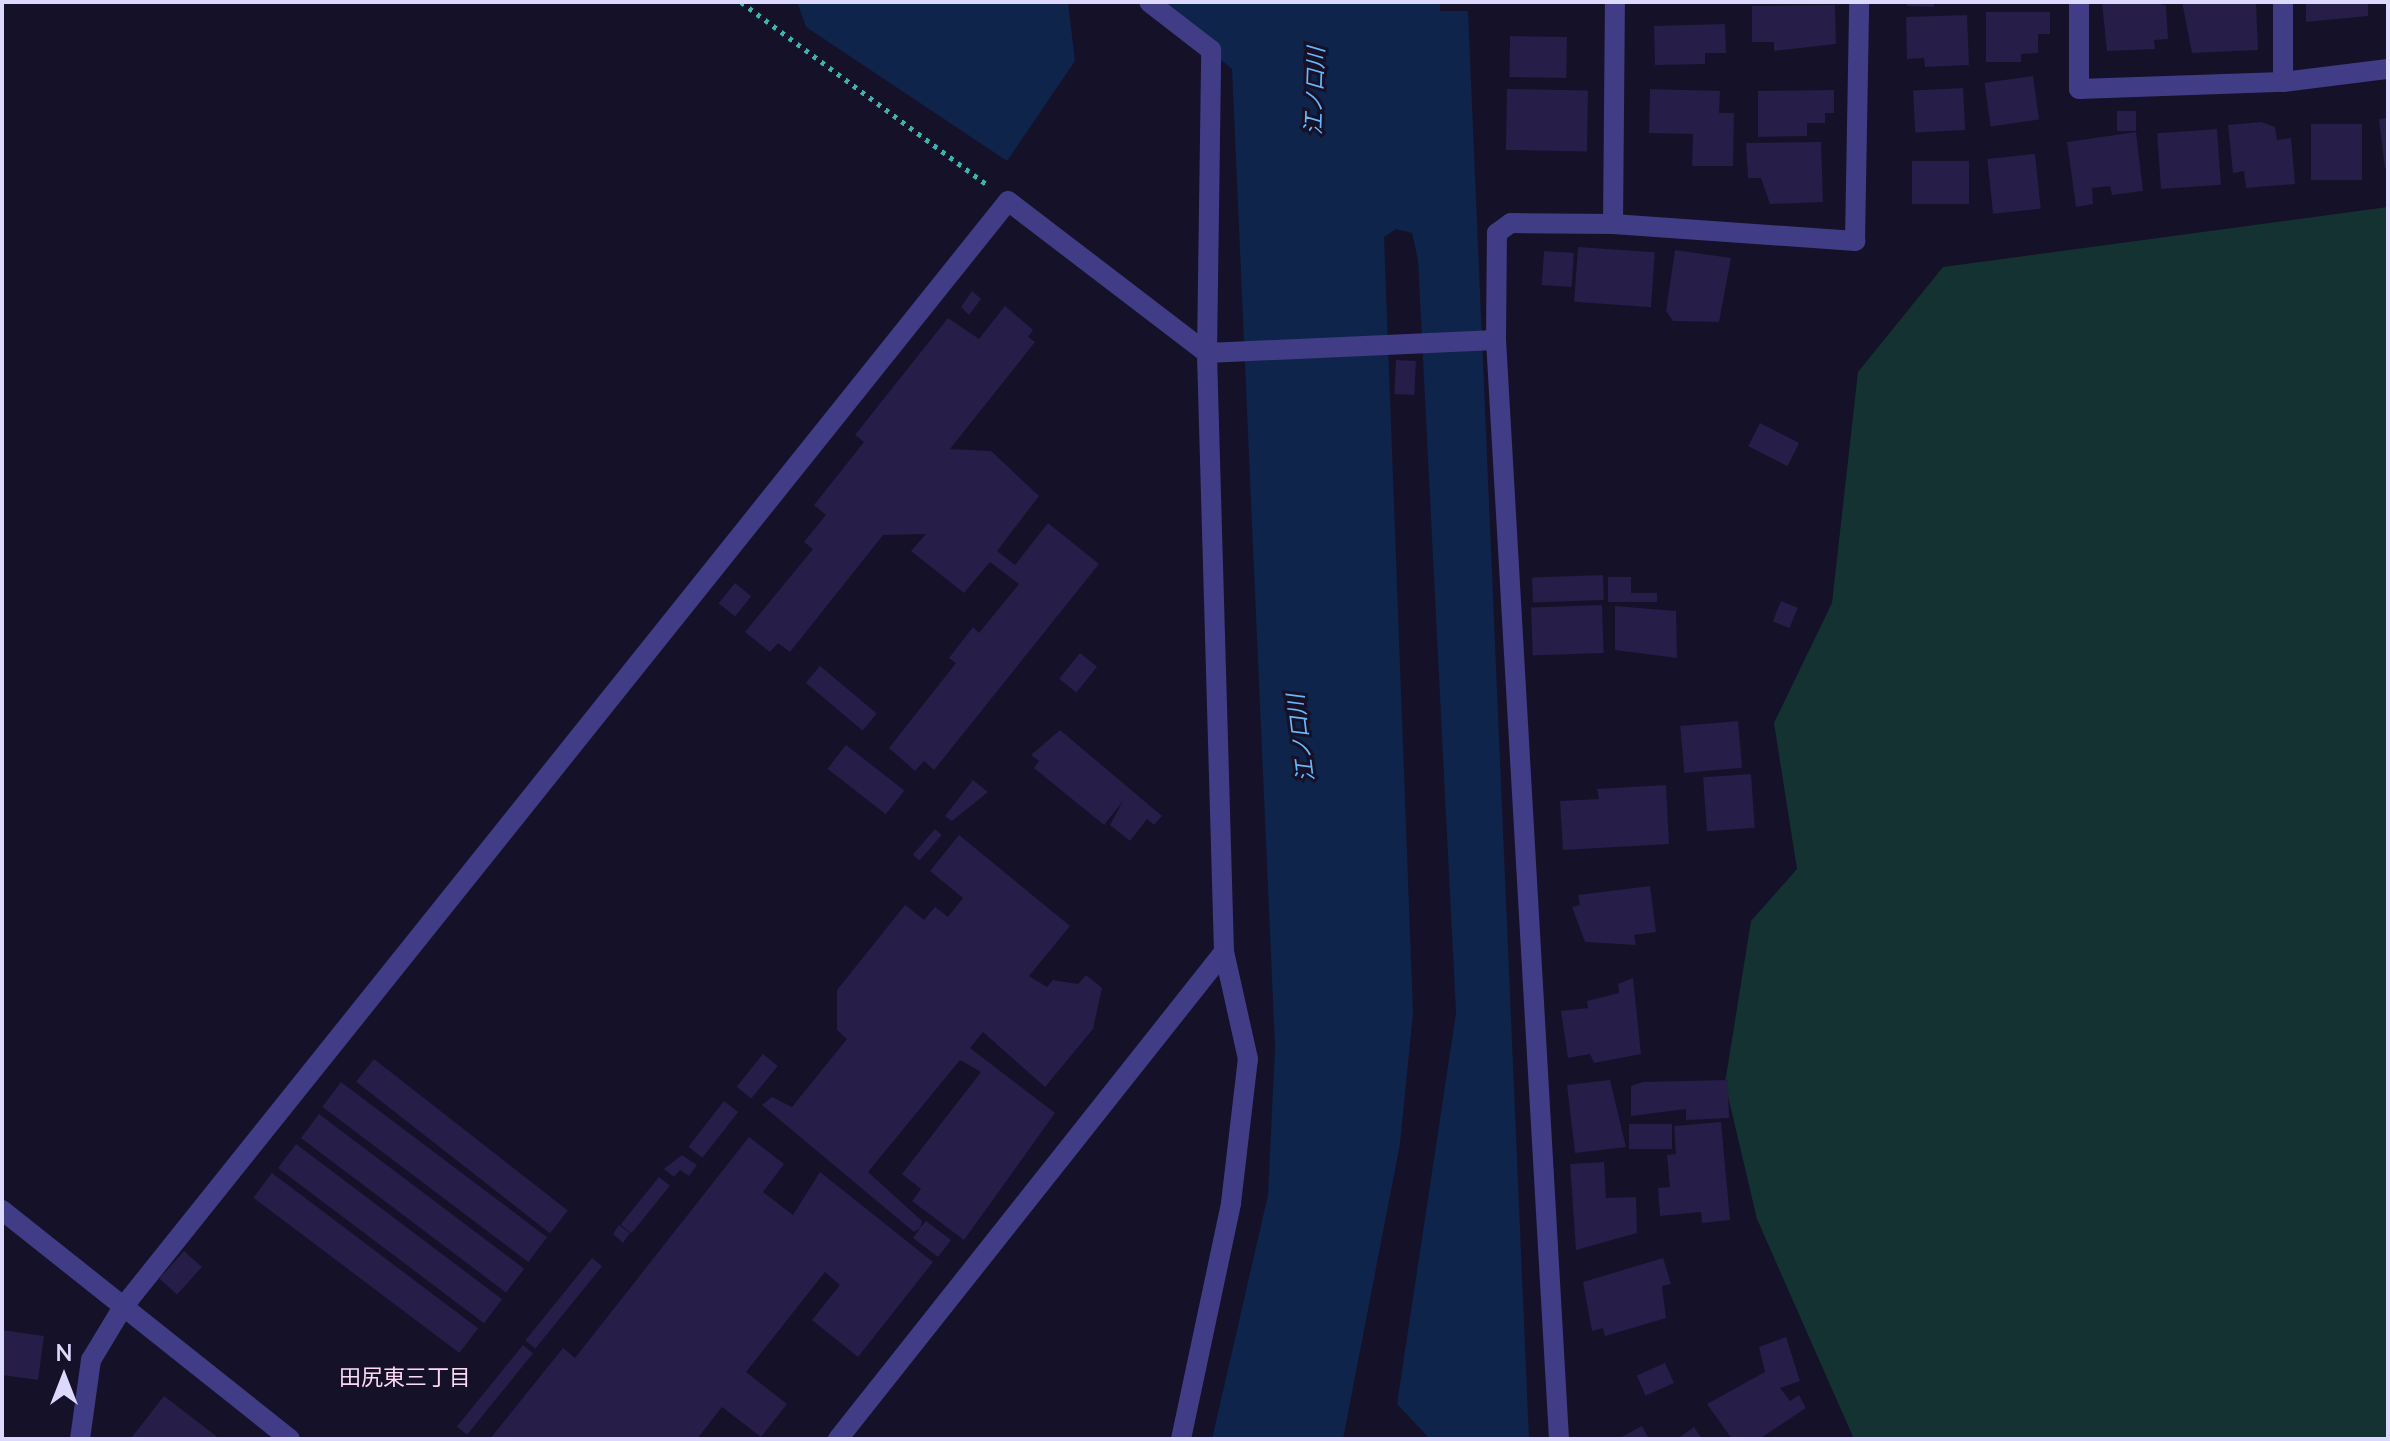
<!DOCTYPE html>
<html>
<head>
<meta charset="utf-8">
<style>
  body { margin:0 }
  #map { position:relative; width:2390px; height:1441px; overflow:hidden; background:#151128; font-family:Lato,"Noto Sans JP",sans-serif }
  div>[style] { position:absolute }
  .green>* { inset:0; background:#143231 }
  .water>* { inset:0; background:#0e244a }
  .building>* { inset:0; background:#261d48; transform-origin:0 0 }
  .path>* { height:5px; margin-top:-2.5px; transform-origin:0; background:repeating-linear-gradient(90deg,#33b7af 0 4px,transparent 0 10px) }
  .street>* { height:20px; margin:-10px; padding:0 10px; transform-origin:10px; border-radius:10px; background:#403d86 }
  span { translate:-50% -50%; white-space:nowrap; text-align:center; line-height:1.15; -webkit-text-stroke:6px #151128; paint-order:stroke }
  .water-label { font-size:22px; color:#69b8fb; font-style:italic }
  .neighbourhood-label { font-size:22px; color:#fedaf1 }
  .frame { position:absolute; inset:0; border:4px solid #ddd9fe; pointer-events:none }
  .north { position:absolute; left:24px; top:1337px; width:80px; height:80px; -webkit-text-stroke:6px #151128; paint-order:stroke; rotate:0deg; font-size:22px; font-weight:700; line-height:32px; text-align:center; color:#ddd9fe }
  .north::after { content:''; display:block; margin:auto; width:28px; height:36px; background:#ddd9fe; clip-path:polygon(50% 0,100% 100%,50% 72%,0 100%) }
</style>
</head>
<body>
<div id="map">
  <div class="green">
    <i style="clip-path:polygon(2388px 207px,2388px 1439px,1854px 1439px,1757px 1219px,1725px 1083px,1751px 921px,1797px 869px,1774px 723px,1832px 603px,1858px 372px,1943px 267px)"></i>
  </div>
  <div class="water">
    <i style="clip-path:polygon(797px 2px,1068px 2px,1075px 61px,1007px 161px,806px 27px)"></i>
    <i style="clip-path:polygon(1152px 2px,1440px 2px,1440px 11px,1468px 11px,1529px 1439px,1430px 1439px,1397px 1404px,1456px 1013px,1418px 260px,1412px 233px,1396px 229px,1384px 237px,1413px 1013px,1400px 1144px,1343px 1439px,1212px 1439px,1268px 1195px,1275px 1047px,1232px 69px)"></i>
  </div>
  <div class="building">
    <i style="clip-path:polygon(1907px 2px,1934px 2px,1934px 7px,1907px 6px)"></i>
    <i style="clip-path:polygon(2156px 2px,2166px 6px,2168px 39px,2154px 40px,2155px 49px,2107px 51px,2102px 3px)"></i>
    <i style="clip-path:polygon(2182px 2px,2256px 2px,2258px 50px,2192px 53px)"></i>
    <i style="clip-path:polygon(2306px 2px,2368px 2px,2368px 16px,2306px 22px)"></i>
    <i style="clip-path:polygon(1835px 5px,1836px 44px,1774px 51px,1774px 42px,1752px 42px,1752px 6px)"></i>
    <i style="clip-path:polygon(1986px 12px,2050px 12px,2050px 34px,2038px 34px,2038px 53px,2021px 54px,2021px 62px,1986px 62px)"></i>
    <i style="clip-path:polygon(1967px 15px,1969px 65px,1925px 67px,1924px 58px,1907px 59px,1906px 17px)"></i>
    <i style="clip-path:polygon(1725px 24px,1726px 53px,1705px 53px,1705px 64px,1655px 65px,1654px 26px)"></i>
    <i style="left:1510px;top:36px;width:57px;height:41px;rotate:1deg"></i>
    <i style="left:2033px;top:76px;width:44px;height:49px;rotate:82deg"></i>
    <i style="left:1963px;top:88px;width:42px;height:50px;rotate:87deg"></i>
    <i style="left:1507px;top:89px;width:81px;height:61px;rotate:1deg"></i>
    <i style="clip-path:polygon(1650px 89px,1720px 91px,1719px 113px,1734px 113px,1733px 166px,1692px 166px,1693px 134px,1649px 133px)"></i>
    <i style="clip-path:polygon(1834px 90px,1834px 113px,1825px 113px,1825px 123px,1807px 123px,1807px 136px,1758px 137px,1758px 91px)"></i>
    <i style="left:2136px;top:111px;width:20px;height:19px;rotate:90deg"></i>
    <i style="clip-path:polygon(2388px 118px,2388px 168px,2385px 169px,2379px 119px)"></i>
    <i style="clip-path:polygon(2261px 122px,2275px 127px,2277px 140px,2291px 138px,2295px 184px,2246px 188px,2244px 171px,2233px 173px,2228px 125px)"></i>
    <i style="left:2311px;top:124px;width:51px;height:56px"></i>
    <i style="left:2217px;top:129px;width:56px;height:60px;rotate:86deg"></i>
    <i style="clip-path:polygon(2136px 132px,2143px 191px,2112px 195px,2110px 186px,2092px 188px,2093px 204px,2076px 207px,2067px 142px)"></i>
    <i style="clip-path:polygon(1821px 142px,1823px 202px,1770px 204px,1761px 178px,1748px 178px,1746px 143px)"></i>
    <i style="left:2035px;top:154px;width:55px;height:48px;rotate:84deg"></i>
    <i style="left:1912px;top:161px;width:57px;height:43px"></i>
    <i style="left:1578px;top:247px;width:77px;height:55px;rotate:4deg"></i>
    <i style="clip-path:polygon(1675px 250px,1731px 258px,1719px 322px,1673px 321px,1666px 311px)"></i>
    <i style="left:1544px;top:251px;width:30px;height:34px;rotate:4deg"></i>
    <i style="clip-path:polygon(972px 291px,981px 299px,969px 315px,961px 307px)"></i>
    <i style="clip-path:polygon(1005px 306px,1033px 330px,1028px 337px,1035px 342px,950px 449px,991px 451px,1039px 496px,997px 551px,1015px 565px,1048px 523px,1099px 564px,934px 770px,924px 761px,915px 771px,889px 748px,956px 663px,949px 658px,973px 627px,979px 633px,1019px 584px,990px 562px,964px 593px,911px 551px,926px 534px,883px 535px,790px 652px,778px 643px,770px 652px,745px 632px,813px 549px,804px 542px,826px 515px,814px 505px,864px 442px,855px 435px,948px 318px,979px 339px)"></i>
    <i style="left:1396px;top:360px;width:20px;height:34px;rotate:3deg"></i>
    <i style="left:1760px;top:423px;width:44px;height:26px;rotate:27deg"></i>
    <i style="left:1603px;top:575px;width:25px;height:71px;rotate:88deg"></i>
    <i style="clip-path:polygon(1608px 577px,1631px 577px,1631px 593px,1657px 593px,1657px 602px,1608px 602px)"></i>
    <i style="left:735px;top:583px;width:21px;height:26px;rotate:39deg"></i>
    <i style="left:1781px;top:601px;width:18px;height:22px;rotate:22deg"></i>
    <i style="left:1602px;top:605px;width:48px;height:71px;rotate:88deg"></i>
    <i style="clip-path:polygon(1615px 606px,1676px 611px,1677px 658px,1615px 650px)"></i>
    <i style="left:1080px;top:653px;width:22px;height:33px;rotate:39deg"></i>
    <i style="left:820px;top:666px;width:74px;height:22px;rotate:40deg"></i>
    <i style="left:1738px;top:721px;width:47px;height:58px;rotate:85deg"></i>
    <i style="clip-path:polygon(1060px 730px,1162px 816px,1154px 825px,1147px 819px,1130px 841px,1110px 825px,1123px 801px,1104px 825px,1034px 768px,1039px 761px,1031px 755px)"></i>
    <i style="left:846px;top:745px;width:74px;height:30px;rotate:38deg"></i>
    <i style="left:1751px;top:774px;width:54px;height:48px;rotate:86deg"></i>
    <i style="clip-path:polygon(973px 780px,988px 792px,952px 821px,945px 816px)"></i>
    <i style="clip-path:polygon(1666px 785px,1669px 844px,1563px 850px,1560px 801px,1599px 799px,1597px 789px)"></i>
    <i style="left:935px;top:829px;width:9px;height:34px;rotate:41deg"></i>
    <i style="clip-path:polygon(959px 835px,1070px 926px,1029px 976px,1047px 987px,1053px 980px,1078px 984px,1086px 975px,1102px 988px,1093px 1029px,1045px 1087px,983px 1032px,970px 1048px,1055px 1113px,964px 1240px,912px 1201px,921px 1189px,902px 1174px,981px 1072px,960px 1060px,868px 1172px,922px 1221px,920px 1228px,926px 1221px,951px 1240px,938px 1257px,913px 1238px,920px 1228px,914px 1232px,762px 1105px,772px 1097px,792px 1107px,847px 1039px,837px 1030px,837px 990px,905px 905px,924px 920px,935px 907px,948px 917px,963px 898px,930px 871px)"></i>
    <i style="clip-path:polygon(1650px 886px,1656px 932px,1634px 935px,1636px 945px,1585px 942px,1572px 907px,1580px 905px,1578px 895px)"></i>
    <i style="clip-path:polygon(1633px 978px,1641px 1054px,1594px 1063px,1590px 1054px,1568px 1058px,1561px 1011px,1588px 1008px,1587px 1001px,1619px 993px,1618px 984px)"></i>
    <i style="left:763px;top:1054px;width:19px;height:42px;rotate:39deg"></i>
    <i style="left:374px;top:1059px;width:246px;height:29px;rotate:38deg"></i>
    <i style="clip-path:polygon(1610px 1080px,1626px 1147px,1575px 1153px,1567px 1085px)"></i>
    <i style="clip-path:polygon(1728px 1080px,1729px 1118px,1686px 1120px,1686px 1109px,1631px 1116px,1631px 1086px,1643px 1082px)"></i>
    <i style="left:341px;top:1082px;width:258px;height:31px;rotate:37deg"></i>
    <i style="left:724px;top:1101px;width:18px;height:58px;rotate:38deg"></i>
    <i style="left:319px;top:1114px;width:257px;height:30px;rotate:37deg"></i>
    <i style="clip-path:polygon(1721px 1122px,1730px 1220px,1702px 1223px,1701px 1212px,1660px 1216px,1658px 1188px,1670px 1187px,1667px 1155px,1676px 1154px,1674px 1126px)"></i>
    <i style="left:1672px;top:1124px;width:25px;height:43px;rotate:90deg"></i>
    <i style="clip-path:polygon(749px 1137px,784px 1164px,763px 1192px,793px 1215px,820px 1172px,933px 1262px,858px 1357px,812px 1320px,840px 1285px,825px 1272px,746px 1372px,787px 1404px,761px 1437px,722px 1407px,697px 1439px,490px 1439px,563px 1348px,575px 1358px)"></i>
    <i style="left:296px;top:1144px;width:258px;height:30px;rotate:37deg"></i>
    <i style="clip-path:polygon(682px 1155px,697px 1165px,689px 1176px,680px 1170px,674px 1177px,664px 1169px)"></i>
    <i style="clip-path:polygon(1604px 1162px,1606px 1198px,1636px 1197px,1637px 1233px,1576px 1250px,1570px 1164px)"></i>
    <i style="left:272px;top:1173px;width:258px;height:31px;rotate:37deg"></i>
    <i style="left:659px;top:1177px;width:14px;height:61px;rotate:39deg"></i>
    <i style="clip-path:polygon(619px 1225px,630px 1233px,623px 1243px,613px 1234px)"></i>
    <i style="left:184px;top:1251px;width:24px;height:37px;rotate:42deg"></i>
    <i style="left:592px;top:1258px;width:13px;height:106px;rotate:39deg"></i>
    <i style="clip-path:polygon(1663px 1258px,1671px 1284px,1662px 1286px,1666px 1318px,1605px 1336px,1603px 1328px,1592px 1331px,1583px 1282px)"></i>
    <i style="clip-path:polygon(2px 1330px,44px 1336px,38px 1380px,2px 1375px)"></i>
    <i style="clip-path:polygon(1786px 1337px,1800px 1381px,1780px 1388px,1790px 1401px,1799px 1395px,1806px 1408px,1759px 1439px,1732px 1439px,1707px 1404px,1765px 1372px,1759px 1347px)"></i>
    <i style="left:523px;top:1345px;width:13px;height:105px;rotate:39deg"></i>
    <i style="left:1665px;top:1363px;width:22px;height:31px;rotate:66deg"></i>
    <i style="clip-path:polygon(164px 1396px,220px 1439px,132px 1437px)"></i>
    <i style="clip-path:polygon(1642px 1426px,1649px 1439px,1618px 1439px)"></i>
    <i style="clip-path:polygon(1694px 1427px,1702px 1439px,1677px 1439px)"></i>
  </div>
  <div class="path">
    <i style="left:741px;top:2px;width:307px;rotate:36.6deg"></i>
  </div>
  <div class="street">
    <i style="left:2079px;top:2px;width:87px;rotate:90deg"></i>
    <i style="left:2079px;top:89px;width:204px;rotate:-2deg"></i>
    <i style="left:2283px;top:82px;width:106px;rotate:-7.1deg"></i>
    <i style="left:2283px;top:2px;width:80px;rotate:90deg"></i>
    <i style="left:1613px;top:224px;width:222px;rotate:-89.5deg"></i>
    <i style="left:2px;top:1210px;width:368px;rotate:38.5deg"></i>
    <i style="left:80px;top:1439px;width:80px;rotate:-82.1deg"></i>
    <i style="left:91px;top:1360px;width:62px;rotate:-58.9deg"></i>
    <i style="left:123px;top:1307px;width:1416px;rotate:-51.33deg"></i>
    <i style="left:1008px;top:201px;width:250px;rotate:37.4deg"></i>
    <i style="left:1207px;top:353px;width:289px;rotate:-2.6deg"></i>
    <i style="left:838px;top:1439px;width:621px;rotate:-51.6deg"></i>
    <i style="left:1224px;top:952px;width:599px;rotate:-91.63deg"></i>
    <i style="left:1207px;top:353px;width:303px;rotate:-89.2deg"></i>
    <i style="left:1211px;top:50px;width:78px;rotate:-142.3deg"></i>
    <i style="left:1181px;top:1439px;width:241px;rotate:-78deg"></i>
    <i style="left:1231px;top:1203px;width:145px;rotate:-83.3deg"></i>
    <i style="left:1248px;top:1059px;width:110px;rotate:-102.6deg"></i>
    <i style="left:1559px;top:1439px;width:1101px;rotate:-93.28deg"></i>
    <i style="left:1496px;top:340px;width:107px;rotate:-89.5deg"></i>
    <i style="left:1497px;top:233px;width:17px;rotate:-36deg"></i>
    <i style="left:1511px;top:223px;width:102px;rotate:0.6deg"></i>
    <i style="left:1613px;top:224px;width:243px;rotate:4deg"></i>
    <i style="left:1855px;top:241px;width:239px;rotate:-89deg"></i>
  </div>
  <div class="water-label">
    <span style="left:1314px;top:91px;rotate:-88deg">江ノ口川</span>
    <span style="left:1300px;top:738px;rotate:-97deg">江ノ口川</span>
  </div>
  <div class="neighbourhood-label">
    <span style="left:405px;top:1377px">田尻東三丁目</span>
  </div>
  <div class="frame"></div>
  <div class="north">N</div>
</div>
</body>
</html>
